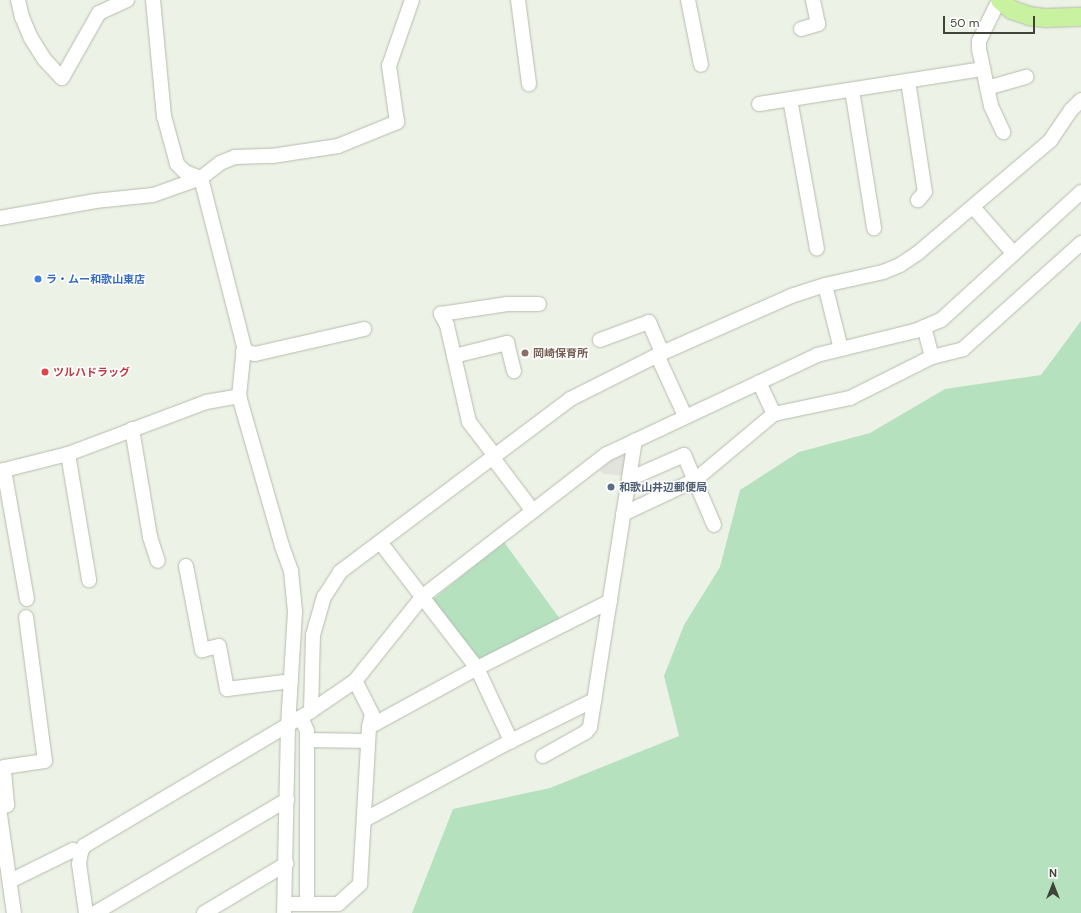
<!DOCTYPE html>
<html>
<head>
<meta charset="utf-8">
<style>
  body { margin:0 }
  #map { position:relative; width:1081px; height:913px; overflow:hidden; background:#edf2e7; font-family:"DM Sans","Noto Sans JP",sans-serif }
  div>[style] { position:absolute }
  .green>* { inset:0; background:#b5e1bf }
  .parking>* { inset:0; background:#e2e3df }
  .roads { filter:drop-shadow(0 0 1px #b5bcab) drop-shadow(0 0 1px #b5bcab) }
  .minor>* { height:14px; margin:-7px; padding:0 7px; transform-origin:7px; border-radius:7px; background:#fff }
  .major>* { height:18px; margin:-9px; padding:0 9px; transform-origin:9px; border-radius:9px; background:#c9f2a0 }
  .dots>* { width:11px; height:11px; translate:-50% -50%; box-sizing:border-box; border:2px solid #fff; border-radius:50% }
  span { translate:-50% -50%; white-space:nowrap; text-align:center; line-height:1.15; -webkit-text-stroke:3px #fff; paint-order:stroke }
  .shop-label { font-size:11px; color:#366cbe; font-weight:700 }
  .left { translate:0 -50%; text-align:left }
  .education-label { font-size:11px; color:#785e54; font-weight:700 }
  .health-label { font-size:11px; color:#be3a42; font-weight:700 }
  .service-label { font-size:11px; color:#4e5e75; font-weight:700 }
  .north { position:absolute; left:1033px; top:865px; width:40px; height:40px; -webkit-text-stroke:3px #fff; paint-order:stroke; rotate:0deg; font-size:11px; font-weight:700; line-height:16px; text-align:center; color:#3f4437 }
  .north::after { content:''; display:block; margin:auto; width:14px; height:18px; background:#3f4437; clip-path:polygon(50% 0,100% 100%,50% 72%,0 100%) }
  .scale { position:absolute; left:943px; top:16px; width:92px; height:18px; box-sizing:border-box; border:2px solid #3f4437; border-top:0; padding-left:5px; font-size:12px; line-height:14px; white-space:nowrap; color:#3f4437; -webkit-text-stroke:3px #fff; paint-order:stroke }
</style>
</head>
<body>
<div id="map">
  <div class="green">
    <i style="clip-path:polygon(1081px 321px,1081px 913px,412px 913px,453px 809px,550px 788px,679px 736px,664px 676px,684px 625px,720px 567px,740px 490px,799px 452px,870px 433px,945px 389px,1041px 375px)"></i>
    <i style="clip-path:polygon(504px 542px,560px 619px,480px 661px,431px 601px)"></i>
  </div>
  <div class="parking">
    <i style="clip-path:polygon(623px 455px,627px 456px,625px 476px,603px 474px,600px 470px,610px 461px)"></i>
  </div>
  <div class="roads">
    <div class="minor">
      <i style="left:18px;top:0;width:17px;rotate:77deg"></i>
      <i style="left:22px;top:17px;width:23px;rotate:67deg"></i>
      <i style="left:31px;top:38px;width:25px;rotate:58deg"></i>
      <i style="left:44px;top:59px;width:26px;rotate:47deg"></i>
      <i style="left:62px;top:78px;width:75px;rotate:-60.4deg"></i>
      <i style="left:99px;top:13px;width:31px;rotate:-25deg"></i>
      <i style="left:153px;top:0;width:117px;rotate:84.6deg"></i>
      <i style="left:164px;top:116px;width:50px;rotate:74.8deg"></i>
      <i style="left:177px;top:164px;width:11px;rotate:45deg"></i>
      <i style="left:185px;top:172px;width:17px;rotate:21deg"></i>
      <i style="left:518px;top:0;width:85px;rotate:82.5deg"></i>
      <i style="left:688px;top:0;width:66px;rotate:78.7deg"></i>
      <i style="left:999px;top:0;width:46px;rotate:116deg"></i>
      <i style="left:979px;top:41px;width:8px;rotate:90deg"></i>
      <i style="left:979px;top:49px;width:58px;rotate:78.1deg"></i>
      <i style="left:991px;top:106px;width:29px;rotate:65deg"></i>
      <i style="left:801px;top:29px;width:18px;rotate:-16deg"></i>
      <i style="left:818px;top:24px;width:25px;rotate:-102deg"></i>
      <i style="left:908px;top:81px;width:112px;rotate:81.3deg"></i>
      <i style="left:925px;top:192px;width:11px;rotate:131deg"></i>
      <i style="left:987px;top:88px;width:41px;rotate:-15.8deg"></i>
      <i style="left:852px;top:90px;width:140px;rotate:80.9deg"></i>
      <i style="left:790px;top:99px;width:152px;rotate:79.8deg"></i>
      <i style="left:759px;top:104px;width:227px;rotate:-8.9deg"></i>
      <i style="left:201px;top:178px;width:174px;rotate:75.7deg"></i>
      <i style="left:244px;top:347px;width:49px;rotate:95.8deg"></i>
      <i style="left:239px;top:396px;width:156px;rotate:74deg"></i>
      <i style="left:282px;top:546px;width:27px;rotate:70deg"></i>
      <i style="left:291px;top:571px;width:41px;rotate:84.4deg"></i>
      <i style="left:295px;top:612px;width:113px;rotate:93.5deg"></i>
      <i style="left:288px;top:725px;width:188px;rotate:91.2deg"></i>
      <i style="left:973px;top:207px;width:62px;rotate:48.9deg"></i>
      <i style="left:0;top:218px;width:97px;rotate:-10.1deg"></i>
      <i style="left:95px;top:201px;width:58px;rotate:-5.9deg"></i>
      <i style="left:153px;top:195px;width:51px;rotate:-19.5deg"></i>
      <i style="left:201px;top:178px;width:24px;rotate:-38deg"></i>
      <i style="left:220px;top:163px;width:16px;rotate:-22deg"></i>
      <i style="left:235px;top:157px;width:37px;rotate:-2deg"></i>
      <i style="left:272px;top:156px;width:67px;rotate:-8.6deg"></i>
      <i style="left:338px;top:146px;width:64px;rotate:-22.1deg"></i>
      <i style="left:397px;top:122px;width:57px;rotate:-98.1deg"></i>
      <i style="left:389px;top:66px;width:70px;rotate:-70.8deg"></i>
      <i style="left:825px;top:285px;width:66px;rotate:76deg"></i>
      <i style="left:924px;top:327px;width:31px;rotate:75deg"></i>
      <i style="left:600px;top:340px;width:52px;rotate:-20.2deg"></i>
      <i style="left:649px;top:322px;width:34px;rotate:67deg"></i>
      <i style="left:243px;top:351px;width:12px;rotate:14deg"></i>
      <i style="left:255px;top:354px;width:112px;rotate:-12.9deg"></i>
      <i style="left:657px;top:355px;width:67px;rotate:65.3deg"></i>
      <i style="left:454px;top:356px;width:55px;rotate:-13.8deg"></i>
      <i style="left:507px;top:343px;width:29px;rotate:76deg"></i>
      <i style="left:759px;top:382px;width:35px;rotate:65deg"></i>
      <i style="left:132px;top:429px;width:109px;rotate:80.5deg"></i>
      <i style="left:150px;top:537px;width:25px;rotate:72deg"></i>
      <i style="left:68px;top:454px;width:128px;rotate:80.5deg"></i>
      <i style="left:495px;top:456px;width:43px;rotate:-127.4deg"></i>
      <i style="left:469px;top:422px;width:99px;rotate:-102.8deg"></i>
      <i style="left:447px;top:325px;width:13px;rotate:-119deg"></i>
      <i style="left:441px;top:314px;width:67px;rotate:-8.6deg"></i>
      <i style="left:507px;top:304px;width:32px"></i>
      <i style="left:493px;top:458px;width:66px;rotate:53deg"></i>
      <i style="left:4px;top:470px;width:131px;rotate:79.9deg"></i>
      <i style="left:0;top:471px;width:70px;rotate:-14deg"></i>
      <i style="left:68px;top:454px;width:147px;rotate:-20.6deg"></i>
      <i style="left:206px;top:402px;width:34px;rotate:-10deg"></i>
      <i style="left:629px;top:479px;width:60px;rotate:-23.6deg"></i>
      <i style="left:684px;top:455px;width:76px;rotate:66.8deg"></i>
      <i style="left:623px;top:514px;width:80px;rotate:-25.3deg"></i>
      <i style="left:695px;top:480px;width:103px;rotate:-39.9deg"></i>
      <i style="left:774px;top:414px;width:78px;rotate:-11.9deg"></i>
      <i style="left:850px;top:398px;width:92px;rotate:-26.6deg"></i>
      <i style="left:932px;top:357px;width:32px;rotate:-14deg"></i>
      <i style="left:963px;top:349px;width:159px;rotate:-41.9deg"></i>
      <i style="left:380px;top:542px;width:159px;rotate:52.4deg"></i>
      <i style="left:477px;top:668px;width:81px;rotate:65deg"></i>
      <i style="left:186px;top:566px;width:86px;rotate:79.2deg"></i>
      <i style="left:202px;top:650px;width:17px;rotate:-13deg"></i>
      <i style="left:219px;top:646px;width:44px;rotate:79.5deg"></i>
      <i style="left:227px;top:689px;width:64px;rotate:-7.1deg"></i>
      <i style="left:311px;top:711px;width:76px;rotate:-88.5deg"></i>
      <i style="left:313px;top:635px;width:40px;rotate:-74deg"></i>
      <i style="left:324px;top:597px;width:30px;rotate:-57deg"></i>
      <i style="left:340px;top:572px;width:288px;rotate:-36.9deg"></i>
      <i style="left:570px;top:399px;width:103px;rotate:-26.6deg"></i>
      <i style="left:662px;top:353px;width:141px;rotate:-23.8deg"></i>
      <i style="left:791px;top:296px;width:36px;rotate:-18deg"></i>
      <i style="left:825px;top:285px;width:59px;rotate:-12.6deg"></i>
      <i style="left:883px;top:272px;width:18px;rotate:-22deg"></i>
      <i style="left:900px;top:265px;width:23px;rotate:-34deg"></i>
      <i style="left:919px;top:252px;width:172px;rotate:-40.3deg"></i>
      <i style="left:1050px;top:141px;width:37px;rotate:-56deg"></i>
      <i style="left:1071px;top:110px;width:14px;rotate:-45deg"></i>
      <i style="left:301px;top:717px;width:15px;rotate:67deg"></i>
      <i style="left:307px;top:731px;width:173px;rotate:90deg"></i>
      <i style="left:369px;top:727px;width:123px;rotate:-28.6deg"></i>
      <i style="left:477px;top:668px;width:149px;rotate:-26.7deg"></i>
      <i style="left:307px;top:740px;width:61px;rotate:0.9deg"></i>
      <i style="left:543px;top:756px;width:49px;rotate:-29.2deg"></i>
      <i style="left:586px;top:732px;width:6px;rotate:-51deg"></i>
      <i style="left:590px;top:727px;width:290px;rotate:-81.1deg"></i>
      <i style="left:0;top:808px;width:8px;rotate:-23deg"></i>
      <i style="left:7px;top:805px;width:38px;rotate:-95deg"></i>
      <i style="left:4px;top:767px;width:41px;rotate:-8.3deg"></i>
      <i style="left:45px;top:761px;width:145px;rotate:-97.5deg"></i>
      <i style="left:0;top:815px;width:99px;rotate:81.9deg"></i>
      <i style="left:364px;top:820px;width:167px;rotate:-28.3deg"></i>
      <i style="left:511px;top:741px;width:93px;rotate:-26.3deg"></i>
      <i style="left:10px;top:881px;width:70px;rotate:-26.2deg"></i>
      <i style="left:73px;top:850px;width:8px;rotate:14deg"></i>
      <i style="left:286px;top:904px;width:52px"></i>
      <i style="left:338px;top:904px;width:30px;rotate:-42deg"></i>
      <i style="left:360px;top:884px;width:157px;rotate:-86.7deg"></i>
      <i style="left:369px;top:727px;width:13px;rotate:-77deg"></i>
      <i style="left:372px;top:714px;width:37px;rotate:-117deg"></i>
      <i style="left:86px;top:913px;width:49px;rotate:-98.1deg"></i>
      <i style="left:79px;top:864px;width:12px;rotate:-81deg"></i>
      <i style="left:81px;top:852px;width:7px;rotate:-63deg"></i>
      <i style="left:84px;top:846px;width:264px;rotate:-30.7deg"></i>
      <i style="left:311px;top:711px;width:53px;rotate:-34.3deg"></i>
      <i style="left:355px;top:681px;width:109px;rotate:-51.3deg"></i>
      <i style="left:423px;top:596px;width:232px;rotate:-37.7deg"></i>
      <i style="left:607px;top:454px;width:232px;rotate:-25.2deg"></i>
      <i style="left:817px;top:355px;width:101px;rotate:-13.8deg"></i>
      <i style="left:915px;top:331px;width:28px;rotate:-23deg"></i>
      <i style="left:941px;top:320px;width:190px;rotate:-42.4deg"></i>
      <i style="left:95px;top:913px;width:223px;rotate:-30.5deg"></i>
      <i style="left:204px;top:913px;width:96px;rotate:-30.9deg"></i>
    </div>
    <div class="major">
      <i style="left:1000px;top:0;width:16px;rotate:40deg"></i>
      <i style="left:1012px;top:10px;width:18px;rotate:19deg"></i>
      <i style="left:1029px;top:16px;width:17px;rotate:7deg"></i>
      <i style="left:1046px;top:18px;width:35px;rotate:-2deg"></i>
    </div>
  </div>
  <div class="dots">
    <i style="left:38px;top:279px;background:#3f7fe0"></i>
    <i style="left:525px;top:353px;background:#8d6e63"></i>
    <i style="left:45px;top:372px;background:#e0444e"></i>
    <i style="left:611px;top:487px;background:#5c6f8a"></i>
  </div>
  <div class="shop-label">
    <span class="left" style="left:46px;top:279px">ラ・ムー和歌山東店</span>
  </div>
  <div class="education-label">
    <span class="left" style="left:533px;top:353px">岡崎保育所</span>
  </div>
  <div class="health-label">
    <span class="left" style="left:53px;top:372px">ツルハドラッグ</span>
  </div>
  <div class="service-label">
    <span class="left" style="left:619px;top:487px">和歌山井辺郵便局</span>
  </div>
  <div class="north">N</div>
  <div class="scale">50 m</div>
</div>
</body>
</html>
